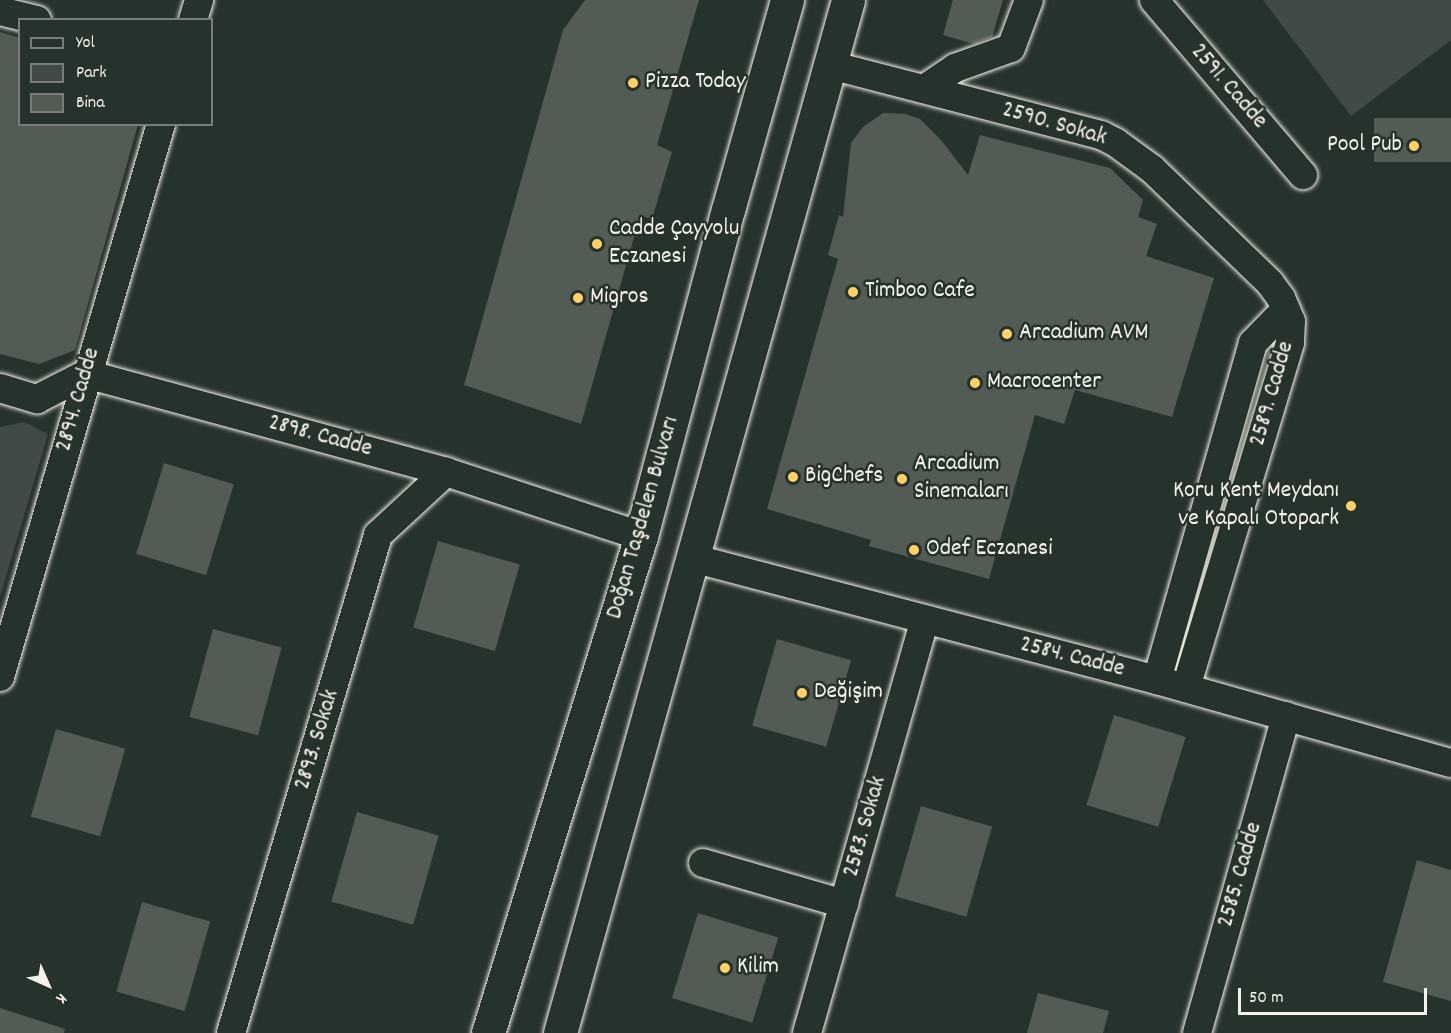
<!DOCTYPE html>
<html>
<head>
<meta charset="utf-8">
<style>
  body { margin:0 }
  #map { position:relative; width:1451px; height:1033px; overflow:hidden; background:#26332d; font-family:Dekko,sans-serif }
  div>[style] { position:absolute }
  .green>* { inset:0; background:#414b45 }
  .building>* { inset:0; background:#525c55; transform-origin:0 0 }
  .roads { filter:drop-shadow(0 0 2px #f4f1e8) drop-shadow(0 0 2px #f4f1e8) }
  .street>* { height:28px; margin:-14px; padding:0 14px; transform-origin:14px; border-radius:14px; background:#26332d }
  .secondary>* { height:33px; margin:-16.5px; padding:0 16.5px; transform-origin:16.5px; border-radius:16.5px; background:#26332d }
  .dots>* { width:16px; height:16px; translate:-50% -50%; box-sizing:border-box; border:3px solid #26332d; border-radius:50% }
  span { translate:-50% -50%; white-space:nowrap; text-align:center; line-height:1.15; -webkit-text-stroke:5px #26332d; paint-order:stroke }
  .poi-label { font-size:24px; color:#f4f1e8 }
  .left { translate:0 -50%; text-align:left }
  .right { translate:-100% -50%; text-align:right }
  .street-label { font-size:24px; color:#f4f1e8 }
  .legend { position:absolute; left:18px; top:18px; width:195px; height:108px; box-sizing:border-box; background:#26332d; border:2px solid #787f78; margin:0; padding:8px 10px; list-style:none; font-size:18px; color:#f4f1e8 }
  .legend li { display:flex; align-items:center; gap:12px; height:30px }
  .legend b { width:30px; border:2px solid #787f78 }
  .north { position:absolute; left:18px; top:955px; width:60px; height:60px; -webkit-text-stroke:4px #26332d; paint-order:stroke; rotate:135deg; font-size:16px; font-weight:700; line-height:24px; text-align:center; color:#f4f1e8 }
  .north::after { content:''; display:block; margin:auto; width:21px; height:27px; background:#f4f1e8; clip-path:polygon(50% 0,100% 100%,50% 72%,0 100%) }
  .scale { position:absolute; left:1238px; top:988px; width:189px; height:27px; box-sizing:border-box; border:3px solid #f4f1e8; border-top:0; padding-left:8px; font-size:18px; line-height:21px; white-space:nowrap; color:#f4f1e8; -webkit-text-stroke:4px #26332d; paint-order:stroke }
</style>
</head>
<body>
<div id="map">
  <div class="green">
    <i style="clip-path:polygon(1263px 0,1451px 0,1451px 40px,1351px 116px)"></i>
    <i style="clip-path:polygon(24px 422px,48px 434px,0 597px,0 427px)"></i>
  </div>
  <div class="building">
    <i style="clip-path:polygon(585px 0,699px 0,657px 145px,672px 152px,652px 219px,640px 216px,581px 424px,464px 385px,563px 30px)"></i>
    <i style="clip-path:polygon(953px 0,1003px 0,992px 37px,974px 44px,943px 35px)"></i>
    <i style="clip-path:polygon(0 32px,20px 38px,20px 124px,138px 124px,75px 350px,39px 364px,0 354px)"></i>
    <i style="clip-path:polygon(883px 113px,905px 114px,920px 119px,941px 140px,968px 175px,980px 135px,1110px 168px,1143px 200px,1138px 217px,1157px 224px,1146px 256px,1214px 278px,1172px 417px,1075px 390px,1064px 424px,1035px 415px,989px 579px,869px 546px,871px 540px,767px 509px,838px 259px,828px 255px,839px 215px,843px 217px,851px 143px,863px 127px)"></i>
    <i style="left:1451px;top:118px;width:44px;height:77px;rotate:90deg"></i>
    <i style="left:164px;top:463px;width:73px;height:95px;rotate:17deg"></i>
    <i style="left:438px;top:541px;width:85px;height:90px;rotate:16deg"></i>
    <i style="left:213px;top:629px;width:71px;height:91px;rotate:15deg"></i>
    <i style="left:777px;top:639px;width:77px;height:90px;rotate:16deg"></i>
    <i style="left:1114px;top:715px;width:75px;height:94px;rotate:17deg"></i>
    <i style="left:56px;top:729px;width:72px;height:91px;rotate:16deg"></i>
    <i style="left:921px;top:806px;width:74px;height:94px;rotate:16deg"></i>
    <i style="left:357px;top:812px;width:85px;height:93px;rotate:16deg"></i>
    <i style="clip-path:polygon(1417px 860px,1451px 870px,1451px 1001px,1383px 982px)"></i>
    <i style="left:142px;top:902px;width:71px;height:93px;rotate:16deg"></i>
    <i style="left:698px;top:913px;width:84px;height:89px;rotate:17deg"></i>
    <i style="clip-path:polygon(1038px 993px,1109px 1011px,1103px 1033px,1027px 1033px)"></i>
    <i style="clip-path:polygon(0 1008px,65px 1029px,64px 1033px,0 1033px)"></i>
  </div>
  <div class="roads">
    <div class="street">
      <i style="left:1154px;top:0;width:230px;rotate:49.6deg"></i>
      <i style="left:0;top:11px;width:38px;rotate:14deg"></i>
      <i style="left:193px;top:20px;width:21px;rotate:-73deg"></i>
      <i style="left:830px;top:65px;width:280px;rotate:14.5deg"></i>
      <i style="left:1101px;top:135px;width:16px;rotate:27deg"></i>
      <i style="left:1115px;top:142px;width:46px;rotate:36.1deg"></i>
      <i style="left:1152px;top:169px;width:164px;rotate:44deg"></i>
      <i style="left:1270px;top:283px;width:19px;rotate:54deg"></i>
      <i style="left:1281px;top:298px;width:25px;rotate:67deg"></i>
      <i style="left:1291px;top:321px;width:22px;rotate:93deg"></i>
      <i style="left:1290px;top:343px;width:360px;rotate:106.8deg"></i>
      <i style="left:924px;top:89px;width:37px;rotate:-34deg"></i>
      <i style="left:955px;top:68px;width:59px;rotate:-19.7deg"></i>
      <i style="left:1011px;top:48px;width:51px;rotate:-69.4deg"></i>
      <i style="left:0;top:388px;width:39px;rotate:17deg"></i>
      <i style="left:37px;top:399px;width:55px;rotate:-27deg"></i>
      <i style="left:86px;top:374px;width:373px;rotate:15.2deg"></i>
      <i style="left:446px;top:472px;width:205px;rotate:18.2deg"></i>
      <i style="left:692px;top:558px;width:481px;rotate:14.7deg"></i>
      <i style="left:1157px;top:680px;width:305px;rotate:15.8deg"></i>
      <i style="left:0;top:677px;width:576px;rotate:-73.77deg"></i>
      <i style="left:1157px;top:680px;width:350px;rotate:-74.1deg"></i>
      <i style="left:1253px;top:343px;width:47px;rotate:-45.9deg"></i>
      <i style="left:703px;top:863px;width:147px;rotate:16.2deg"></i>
      <i style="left:231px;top:1033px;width:519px;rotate:-73.55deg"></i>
      <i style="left:378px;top:535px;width:93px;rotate:-42.8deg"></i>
      <i style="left:807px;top:1033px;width:430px;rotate:-74.1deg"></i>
      <i style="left:1197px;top:1033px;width:329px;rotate:-74.3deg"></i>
    </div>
    <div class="secondary">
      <i style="left:488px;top:1033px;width:520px;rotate:-72.89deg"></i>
      <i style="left:641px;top:536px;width:337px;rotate:-75.1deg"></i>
      <i style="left:728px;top:210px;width:218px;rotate:-74.3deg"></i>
      <i style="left:560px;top:1033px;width:1072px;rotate:-74.42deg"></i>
    </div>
  </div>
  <div class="dots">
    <i style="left:633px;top:83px;background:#ffd166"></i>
    <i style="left:1414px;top:146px;background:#ffd166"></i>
    <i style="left:597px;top:244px;background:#ffd166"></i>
    <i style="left:853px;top:292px;background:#ffd166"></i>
    <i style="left:578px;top:298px;background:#ffd166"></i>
    <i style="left:1007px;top:334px;background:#ffd166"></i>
    <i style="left:975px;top:383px;background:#ffd166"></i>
    <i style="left:793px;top:477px;background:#ffd166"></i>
    <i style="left:902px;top:479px;background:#ffd166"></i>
    <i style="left:1351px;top:506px;background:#ffd166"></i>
    <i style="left:914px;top:550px;background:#ffd166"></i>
    <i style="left:802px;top:693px;background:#ffd166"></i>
    <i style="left:725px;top:968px;background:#ffd166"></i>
  </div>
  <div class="poi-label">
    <span class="left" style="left:645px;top:83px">Pizza Today</span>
    <span class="right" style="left:1402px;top:146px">Pool Pub</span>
    <span class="left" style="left:609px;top:244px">Cadde Çayyolu<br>Eczanesi</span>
    <span class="left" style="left:865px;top:292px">Timboo Cafe</span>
    <span class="left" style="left:590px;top:298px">Migros</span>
    <span class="left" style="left:1019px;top:334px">Arcadium AVM</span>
    <span class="left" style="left:987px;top:383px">Macrocenter</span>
    <span class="left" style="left:914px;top:479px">Arcadium<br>Sinemaları</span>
    <span class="left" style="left:805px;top:477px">BigChefs</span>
    <span class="right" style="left:1339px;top:506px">Koru Kent Meydanı<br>ve Kapalı Otopark</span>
    <span class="left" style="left:926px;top:550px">Odef Eczanesi</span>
    <span class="left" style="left:814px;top:693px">Değişim</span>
    <span class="left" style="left:737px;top:968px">Kilim</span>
  </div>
  <div class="street-label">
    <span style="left:1228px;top:87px;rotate:49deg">2591. Cadde</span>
    <span style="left:1054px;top:125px;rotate:16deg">2590. Sokak</span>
    <span style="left:1273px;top:394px;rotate:-74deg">2589. Cadde</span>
    <span style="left:79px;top:400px;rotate:-74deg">2894. Cadde</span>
    <span style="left:320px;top:437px;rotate:15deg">2898. Cadde</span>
    <span style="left:644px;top:518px;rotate:-74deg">Doğan Taşdelen Bulvarı</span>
    <span style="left:1072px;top:658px;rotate:14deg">2584. Cadde</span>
    <span style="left:318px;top:740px;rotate:-73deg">2893. Sokak</span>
    <span style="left:866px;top:827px;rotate:-74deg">2583. Sokak</span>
    <span style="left:1241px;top:875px;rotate:-74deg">2585. Cadde</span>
  </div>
  <ul class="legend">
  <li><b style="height:8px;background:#26332d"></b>Yol</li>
  <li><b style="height:16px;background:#414b45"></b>Park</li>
  <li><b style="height:16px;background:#525c55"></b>Bina</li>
  </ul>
  <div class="north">K</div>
  <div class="scale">50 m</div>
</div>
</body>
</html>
